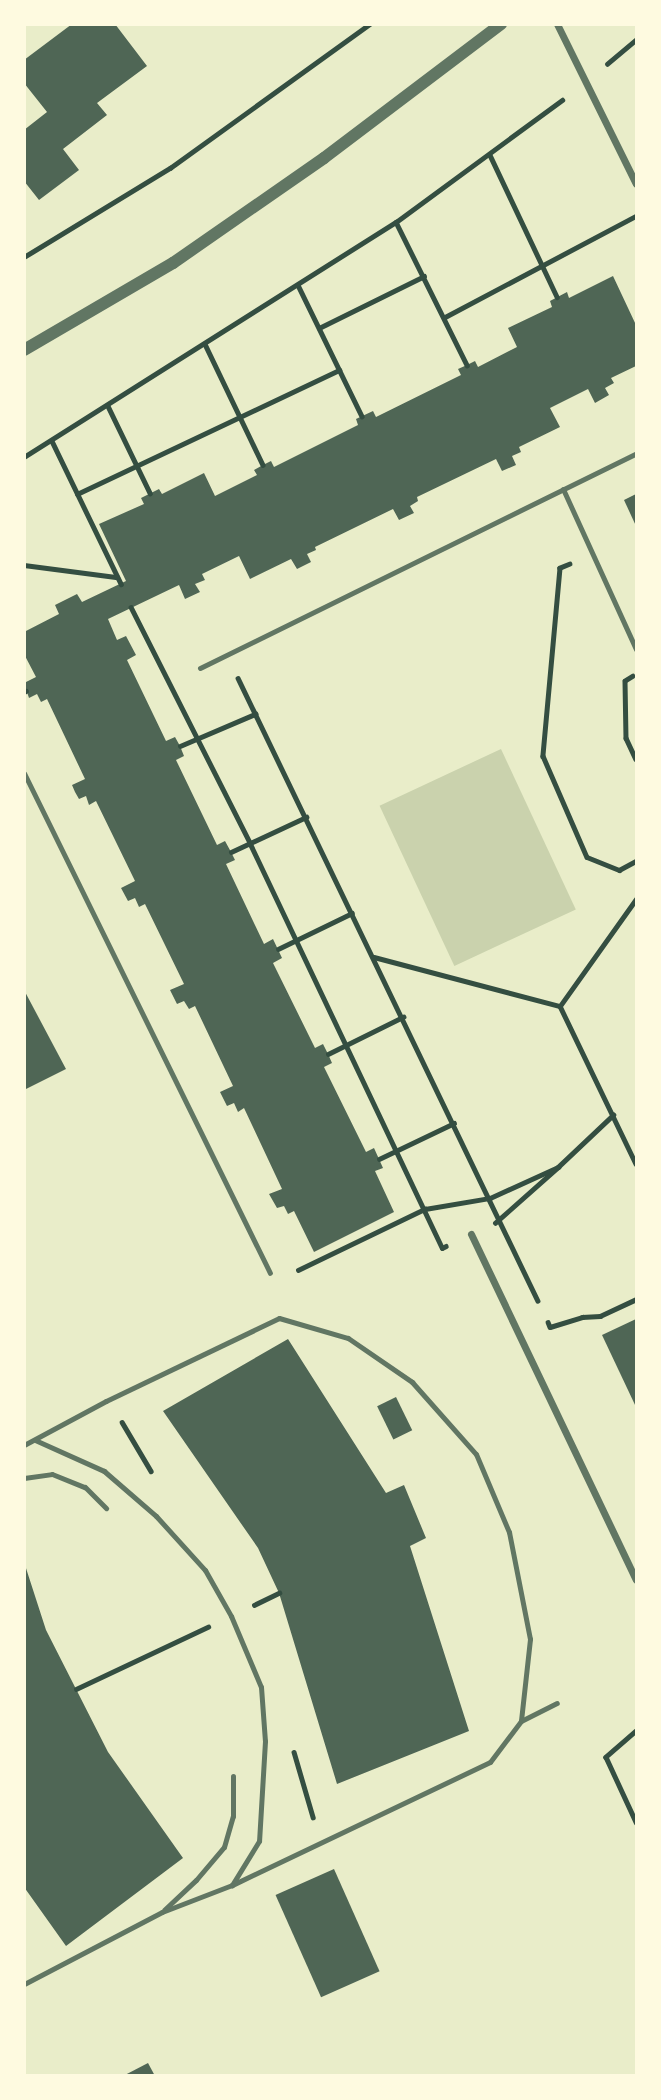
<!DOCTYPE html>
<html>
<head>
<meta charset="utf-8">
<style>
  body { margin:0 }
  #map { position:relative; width:661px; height:2100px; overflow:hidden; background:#e9edc9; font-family:"Space Grotesk",sans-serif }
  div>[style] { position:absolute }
  .green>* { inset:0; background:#cad2ad; transform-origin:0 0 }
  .building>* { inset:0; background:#4f6655; transform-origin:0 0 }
  .path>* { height:4.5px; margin:-2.25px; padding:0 2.25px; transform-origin:2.25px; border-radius:2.25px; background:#344e41 }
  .service>* { height:5px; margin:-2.5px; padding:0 2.5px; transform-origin:2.5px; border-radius:2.5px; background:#617663 }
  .minor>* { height:7px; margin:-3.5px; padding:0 3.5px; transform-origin:3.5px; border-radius:3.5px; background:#617663 }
  .tertiary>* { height:12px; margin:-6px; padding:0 6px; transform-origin:6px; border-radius:6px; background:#617663 }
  span { translate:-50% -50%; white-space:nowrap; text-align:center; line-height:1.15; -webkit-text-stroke:5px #fefae0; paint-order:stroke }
  .frame { position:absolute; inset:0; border:26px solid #fefae0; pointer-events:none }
</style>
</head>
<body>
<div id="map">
  <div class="green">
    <i style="left:501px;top:749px;width:177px;height:134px;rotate:65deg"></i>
  </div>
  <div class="building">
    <i style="clip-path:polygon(72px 24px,115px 24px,147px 66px,97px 103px,107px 115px,63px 149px,79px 170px,39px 200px,24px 181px,24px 130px,47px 112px,24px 83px,24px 60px)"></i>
    <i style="clip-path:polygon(613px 276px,636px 325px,636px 366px,611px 378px,614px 383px,605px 388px,609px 395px,595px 403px,588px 389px,550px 408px,560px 427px,519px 447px,521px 452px,512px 456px,516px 465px,502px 471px,496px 459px,417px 497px,418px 501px,410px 506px,414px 513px,399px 520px,393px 509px,315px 547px,316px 550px,307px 554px,311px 562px,297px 569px,291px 559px,250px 579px,239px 556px,202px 574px,205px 580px,195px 584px,200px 592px,185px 599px,179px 585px,108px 619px,117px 640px,126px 636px,136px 655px,127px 660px,166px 741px,175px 737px,180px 746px,184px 756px,176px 760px,217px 845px,225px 841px,231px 852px,235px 860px,226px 864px,264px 944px,273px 939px,282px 958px,273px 963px,315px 1048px,323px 1044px,328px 1054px,332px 1063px,324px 1067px,366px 1152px,374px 1148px,383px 1168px,375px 1171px,394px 1212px,314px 1252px,294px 1211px,288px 1214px,284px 1206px,277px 1208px,269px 1194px,282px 1189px,244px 1108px,238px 1112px,234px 1103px,227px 1106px,220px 1092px,233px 1086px,195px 1006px,189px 1009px,184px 1001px,177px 1004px,170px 990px,184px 984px,145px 904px,139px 907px,135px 898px,128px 901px,121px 888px,135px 881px,96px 801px,89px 805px,86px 796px,79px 799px,75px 792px,72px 785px,85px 779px,47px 699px,41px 702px,37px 694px,29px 698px,24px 683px,36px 677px,24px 654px,24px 632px,59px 614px,55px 605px,77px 594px,82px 602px,126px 581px,99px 524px,144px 504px,141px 498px,159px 489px,162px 494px,204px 473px,215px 496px,257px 475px,254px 470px,263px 465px,271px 461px,274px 467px,358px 425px,356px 419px,373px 411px,376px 417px,461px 375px,458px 369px,467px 365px,475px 361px,478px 367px,517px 347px,508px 328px,552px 307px,550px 301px,567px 292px,569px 298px)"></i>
    <i style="clip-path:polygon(636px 494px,636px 526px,624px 500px)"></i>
    <i style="clip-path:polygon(24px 990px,66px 1069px,24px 1090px)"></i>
    <i style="clip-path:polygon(636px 1319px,636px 1407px,602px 1335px)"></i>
    <i style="clip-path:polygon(288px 1339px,386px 1493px,404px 1485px,426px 1538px,410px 1546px,469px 1731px,337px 1784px,279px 1593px,258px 1548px,163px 1411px)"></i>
    <i style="left:396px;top:1397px;width:37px;height:21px;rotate:64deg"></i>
    <i style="clip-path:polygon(24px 1562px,46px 1630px,108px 1752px,183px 1858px,66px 1946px,24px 1887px)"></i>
    <i style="left:334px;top:1869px;width:112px;height:64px;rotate:66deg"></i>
    <i style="clip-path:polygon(148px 2063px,155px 2076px,123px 2076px)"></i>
  </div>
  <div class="path">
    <i style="left:607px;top:64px;width:38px;rotate:-40deg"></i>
    <i style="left:490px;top:155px;width:157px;rotate:64.7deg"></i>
    <i style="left:396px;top:222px;width:160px;rotate:63.6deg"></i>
    <i style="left:24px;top:257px;width:171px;rotate:-31.4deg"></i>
    <i style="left:170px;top:168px;width:246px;rotate:-35.8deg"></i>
    <i style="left:298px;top:285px;width:146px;rotate:64deg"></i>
    <i style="left:445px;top:317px;width:216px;rotate:-27.9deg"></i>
    <i style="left:319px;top:328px;width:117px;rotate:-26.3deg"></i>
    <i style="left:205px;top:344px;width:134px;rotate:64.4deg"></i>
    <i style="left:108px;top:406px;width:97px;rotate:64.2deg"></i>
    <i style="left:52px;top:441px;width:159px;rotate:64.2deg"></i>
    <i style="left:24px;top:457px;width:440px;rotate:-32.3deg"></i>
    <i style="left:396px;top:222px;width:206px;rotate:-36.3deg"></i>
    <i style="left:77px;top:494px;width:290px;rotate:-25.3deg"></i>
    <i style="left:570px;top:564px;width:11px;rotate:158deg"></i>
    <i style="left:560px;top:568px;width:189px;rotate:95.2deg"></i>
    <i style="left:543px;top:756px;width:110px;rotate:66.5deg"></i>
    <i style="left:587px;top:857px;width:35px;rotate:22deg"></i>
    <i style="left:619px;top:870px;width:19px;rotate:-28deg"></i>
    <i style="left:24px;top:565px;width:94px;rotate:7.4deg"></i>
    <i style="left:131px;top:607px;width:264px;rotate:63.2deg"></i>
    <i style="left:250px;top:843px;width:448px;rotate:64.6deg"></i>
    <i style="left:442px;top:1248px;width:4px;rotate:-27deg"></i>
    <i style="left:633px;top:676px;width:9px;rotate:148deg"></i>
    <i style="left:625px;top:681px;width:57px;rotate:89deg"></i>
    <i style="left:626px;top:738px;width:23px;rotate:65deg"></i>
    <i style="left:238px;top:678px;width:691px;rotate:64.29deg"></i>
    <i style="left:24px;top:692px;width:2px;rotate:-27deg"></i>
    <i style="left:180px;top:746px;width:82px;rotate:-23.1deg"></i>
    <i style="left:231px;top:852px;width:83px;rotate:-25deg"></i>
    <i style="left:278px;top:949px;width:82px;rotate:-25.9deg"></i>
    <i style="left:374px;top:957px;width:192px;rotate:14.8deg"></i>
    <i style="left:560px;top:1006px;width:175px;rotate:64.3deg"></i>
    <i style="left:560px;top:1006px;width:131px;rotate:-54.6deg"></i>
    <i style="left:328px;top:1054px;width:84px;rotate:-26.3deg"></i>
    <i style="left:379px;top:1159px;width:83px;rotate:-25.6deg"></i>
    <i style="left:495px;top:1223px;width:84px;rotate:-41.6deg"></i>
    <i style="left:298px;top:1270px;width:141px;rotate:-25.7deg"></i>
    <i style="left:425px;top:1209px;width:66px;rotate:-9.6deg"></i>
    <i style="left:490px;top:1198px;width:75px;rotate:-24.5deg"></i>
    <i style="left:558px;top:1167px;width:76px;rotate:-43.4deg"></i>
    <i style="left:548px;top:1322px;width:5px;rotate:68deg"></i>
    <i style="left:550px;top:1327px;width:34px;rotate:-17deg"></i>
    <i style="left:582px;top:1317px;width:18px;rotate:-3deg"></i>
    <i style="left:600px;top:1316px;width:40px;rotate:-25deg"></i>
    <i style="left:122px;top:1422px;width:57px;rotate:59.4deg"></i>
    <i style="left:254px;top:1605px;width:28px;rotate:-26deg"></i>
    <i style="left:76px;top:1689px;width:146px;rotate:-25.2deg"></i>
    <i style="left:636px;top:1731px;width:40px;rotate:139deg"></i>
    <i style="left:606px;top:1757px;width:72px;rotate:65.2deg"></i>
    <i style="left:294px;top:1752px;width:68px;rotate:73.7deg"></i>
  </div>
  <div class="service">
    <i style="left:563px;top:489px;width:176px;rotate:65.5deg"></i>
    <i style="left:200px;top:668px;width:486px;rotate:-26.2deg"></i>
    <i style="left:24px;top:773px;width:557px;rotate:63.8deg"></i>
    <i style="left:35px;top:1440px;width:76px;rotate:24.2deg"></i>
    <i style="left:104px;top:1471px;width:69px;rotate:40.9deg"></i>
    <i style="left:156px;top:1516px;width:73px;rotate:47.8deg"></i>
    <i style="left:205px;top:1570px;width:53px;rotate:60.5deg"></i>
    <i style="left:231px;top:1616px;width:77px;rotate:67.1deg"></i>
    <i style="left:261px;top:1687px;width:54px;rotate:85.8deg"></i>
    <i style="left:265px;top:1741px;width:100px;rotate:93.4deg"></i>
    <i style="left:259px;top:1841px;width:52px;rotate:121.5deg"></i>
    <i style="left:24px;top:1445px;width:93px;rotate:-28.2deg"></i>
    <i style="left:106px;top:1401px;width:192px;rotate:-25.6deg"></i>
    <i style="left:279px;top:1318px;width:72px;rotate:16.2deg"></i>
    <i style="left:348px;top:1338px;width:78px;rotate:34.5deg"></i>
    <i style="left:412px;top:1382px;width:96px;rotate:48.4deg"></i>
    <i style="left:476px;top:1454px;width:85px;rotate:67.1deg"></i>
    <i style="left:509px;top:1532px;width:109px;rotate:78.9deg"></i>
    <i style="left:530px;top:1639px;width:82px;rotate:96.3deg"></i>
    <i style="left:521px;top:1721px;width:51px;rotate:127.1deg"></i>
    <i style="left:490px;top:1762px;width:286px;rotate:154.5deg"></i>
    <i style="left:232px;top:1885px;width:75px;rotate:158.9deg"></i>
    <i style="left:162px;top:1912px;width:156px;rotate:152.4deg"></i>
    <i style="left:24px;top:1478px;width:28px;rotate:-8deg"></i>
    <i style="left:52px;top:1474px;width:35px;rotate:22deg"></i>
    <i style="left:85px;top:1487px;width:30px;rotate:45deg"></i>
    <i style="left:521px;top:1721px;width:40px;rotate:-26.6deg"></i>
    <i style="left:164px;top:1910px;width:44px;rotate:-43.2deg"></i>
    <i style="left:196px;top:1880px;width:43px;rotate:-49.7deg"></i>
    <i style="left:224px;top:1847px;width:32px;rotate:-74deg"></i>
    <i style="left:233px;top:1816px;width:40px;rotate:-90deg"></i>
  </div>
  <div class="minor">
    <i style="left:557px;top:24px;width:178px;rotate:63.7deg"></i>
    <i style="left:471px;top:1234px;width:383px;rotate:64.5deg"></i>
  </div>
  <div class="tertiary">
    <i style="left:24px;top:350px;width:173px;rotate:-30.3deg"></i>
    <i style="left:173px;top:263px;width:184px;rotate:-34.8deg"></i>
    <i style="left:324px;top:158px;width:222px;rotate:-37.1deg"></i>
  </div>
  <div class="frame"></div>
</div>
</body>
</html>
